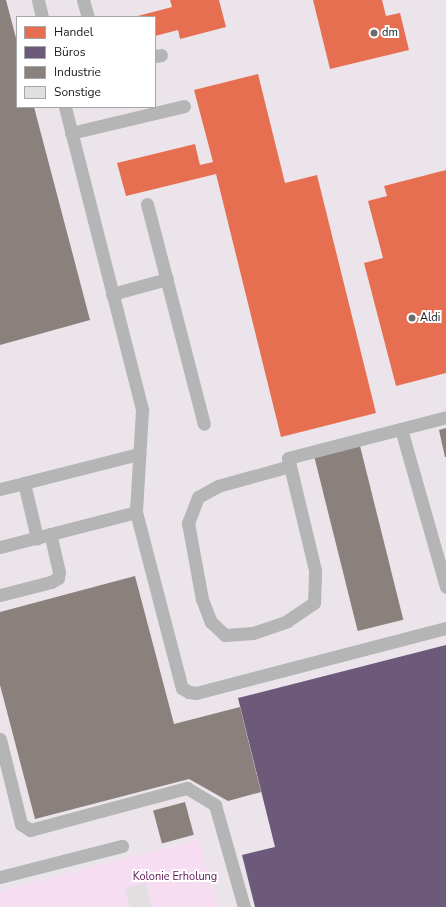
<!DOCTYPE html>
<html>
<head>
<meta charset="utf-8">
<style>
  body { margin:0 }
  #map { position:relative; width:446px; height:907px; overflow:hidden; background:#faf7f9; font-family:"Nunito Sans",sans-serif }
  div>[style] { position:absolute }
  .built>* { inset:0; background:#ebe4ea }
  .green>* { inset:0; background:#f6ddf2 }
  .shops>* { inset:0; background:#e76f51 }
  .offices>* { inset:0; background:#6d597a }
  .industry>* { inset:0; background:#8a817c; transform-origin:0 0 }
  .building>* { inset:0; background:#e1dfe0 }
  .lane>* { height:13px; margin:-6.5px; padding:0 6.5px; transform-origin:6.5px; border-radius:6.5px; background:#b5b5b5 }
  .dots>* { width:11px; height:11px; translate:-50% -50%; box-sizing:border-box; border:2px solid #fff; border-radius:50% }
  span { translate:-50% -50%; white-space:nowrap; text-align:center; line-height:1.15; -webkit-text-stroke:4px #fff; paint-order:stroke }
  .poi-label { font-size:11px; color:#222022 }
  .left { translate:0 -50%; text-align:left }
  .park-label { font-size:11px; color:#5b1756 }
  .legend { position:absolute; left:16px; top:16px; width:140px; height:92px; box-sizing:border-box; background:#fff; border:1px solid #a7a6a7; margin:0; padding:5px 7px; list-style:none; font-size:12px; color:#222022 }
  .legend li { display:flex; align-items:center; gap:8px; height:20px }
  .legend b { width:20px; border:1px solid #a7a6a7 }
</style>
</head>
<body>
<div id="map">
  <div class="built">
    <i style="clip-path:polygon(evenodd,0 0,446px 0,446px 907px,218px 907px,199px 839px,0 891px,0 0,17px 17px,155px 17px,155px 107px,17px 107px,17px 17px)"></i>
  </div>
  <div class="green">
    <i style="clip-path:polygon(199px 839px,218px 907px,0 907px,0 891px)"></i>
  </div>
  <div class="shops">
    <i style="clip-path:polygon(170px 0,219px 0,226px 27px,180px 39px,178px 30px,155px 36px,155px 17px,134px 17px,172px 7px)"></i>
    <i style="clip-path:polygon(313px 0,382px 0,386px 16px,400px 13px,409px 50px,330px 69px)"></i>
    <i style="clip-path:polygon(258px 74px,285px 183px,317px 175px,376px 413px,281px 437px,216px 174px,126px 196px,117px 163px,195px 144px,200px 165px,213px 162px,194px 90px)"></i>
    <i style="clip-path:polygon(446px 170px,446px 373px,396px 386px,364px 263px,383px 258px,368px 201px,387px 196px,384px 186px)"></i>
  </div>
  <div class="offices">
    <i style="clip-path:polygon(446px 645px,446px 907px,255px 907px,242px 855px,275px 847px,238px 698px)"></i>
  </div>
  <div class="industry">
    <i style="clip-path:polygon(0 0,6px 0,17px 42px,17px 107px,34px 107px,90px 320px,0 345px)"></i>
    <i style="clip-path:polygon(446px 428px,446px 457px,445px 457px,439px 430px)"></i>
    <i style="left:360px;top:446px;width:179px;height:47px;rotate:76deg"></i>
    <i style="clip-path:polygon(135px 576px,174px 724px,240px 707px,261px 792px,228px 801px,189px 779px,35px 819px,0 685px,0 612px)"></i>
    <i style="left:185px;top:802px;width:34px;height:33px;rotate:75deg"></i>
  </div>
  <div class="building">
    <i style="clip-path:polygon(146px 883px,152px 907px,130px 907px,125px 888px)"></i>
  </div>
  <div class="lane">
    <i style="left:38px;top:0;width:17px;rotate:77deg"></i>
    <i style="left:83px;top:0;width:18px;rotate:74deg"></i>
    <i style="left:155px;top:56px;width:6px;rotate:-9deg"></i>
    <i style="left:65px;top:107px;width:313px;rotate:75.7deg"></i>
    <i style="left:142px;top:410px;width:102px;rotate:93.4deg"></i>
    <i style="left:71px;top:133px;width:116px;rotate:-13.4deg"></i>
    <i style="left:147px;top:204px;width:227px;rotate:75.5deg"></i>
    <i style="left:112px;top:294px;width:57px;rotate:-15.3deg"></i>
    <i style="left:401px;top:429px;width:164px;rotate:74.1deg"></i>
    <i style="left:290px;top:466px;width:75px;rotate:164.5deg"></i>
    <i style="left:218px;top:486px;width:23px;rotate:151deg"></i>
    <i style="left:198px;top:497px;width:28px;rotate:111deg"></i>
    <i style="left:188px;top:523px;width:77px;rotate:79.6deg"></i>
    <i style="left:202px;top:599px;width:25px;rotate:69deg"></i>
    <i style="left:211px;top:622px;width:19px;rotate:43deg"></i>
    <i style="left:225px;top:635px;width:28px;rotate:-4deg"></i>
    <i style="left:253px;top:633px;width:36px;rotate:-19deg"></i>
    <i style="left:287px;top:621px;width:32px;rotate:-34deg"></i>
    <i style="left:314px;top:603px;width:33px;rotate:-88deg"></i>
    <i style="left:315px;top:570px;width:107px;rotate:-103.5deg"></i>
    <i style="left:290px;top:466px;width:8px;rotate:-104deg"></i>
    <i style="left:288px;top:458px;width:163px;rotate:-14.5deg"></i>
    <i style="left:24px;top:483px;width:119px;rotate:-14.2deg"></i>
    <i style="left:0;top:489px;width:25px;rotate:-14deg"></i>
    <i style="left:24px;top:483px;width:57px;rotate:76.7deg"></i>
    <i style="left:0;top:547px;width:140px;rotate:-14.4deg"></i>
    <i style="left:136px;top:512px;width:182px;rotate:75.4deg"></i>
    <i style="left:182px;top:688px;width:8px;rotate:30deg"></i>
    <i style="left:189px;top:692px;width:7px;rotate:8deg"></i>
    <i style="left:196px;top:693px;width:258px;rotate:-14.6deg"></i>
    <i style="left:0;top:595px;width:53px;rotate:-14.3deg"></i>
    <i style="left:51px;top:582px;width:8px;rotate:-30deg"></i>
    <i style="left:58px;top:578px;width:6px;rotate:-81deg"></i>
    <i style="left:59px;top:572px;width:39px;rotate:-103deg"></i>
    <i style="left:0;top:739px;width:88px;rotate:76.1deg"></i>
    <i style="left:21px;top:824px;width:11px;rotate:34deg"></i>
    <i style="left:30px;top:830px;width:163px;rotate:-15deg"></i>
    <i style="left:187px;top:788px;width:33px;rotate:31deg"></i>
    <i style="left:215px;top:805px;width:106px;rotate:74.1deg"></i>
    <i style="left:0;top:877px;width:126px;rotate:-14.3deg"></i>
  </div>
  <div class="dots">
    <i style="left:374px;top:33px;background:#6e6b6d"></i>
    <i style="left:412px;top:318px;background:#6e6b6d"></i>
  </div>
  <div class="poi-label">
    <span class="left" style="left:382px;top:33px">dm</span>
    <span class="left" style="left:420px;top:318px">Aldi</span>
  </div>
  <div class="park-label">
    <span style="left:175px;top:877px">Kolonie Erholung</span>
  </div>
  <ul class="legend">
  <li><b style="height:11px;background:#e76f51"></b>Handel</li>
  <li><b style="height:11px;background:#6d597a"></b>Büros</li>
  <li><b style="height:11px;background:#8a817c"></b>Industrie</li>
  <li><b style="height:11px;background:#e1dfe0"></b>Sonstige</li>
  </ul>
</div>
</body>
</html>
